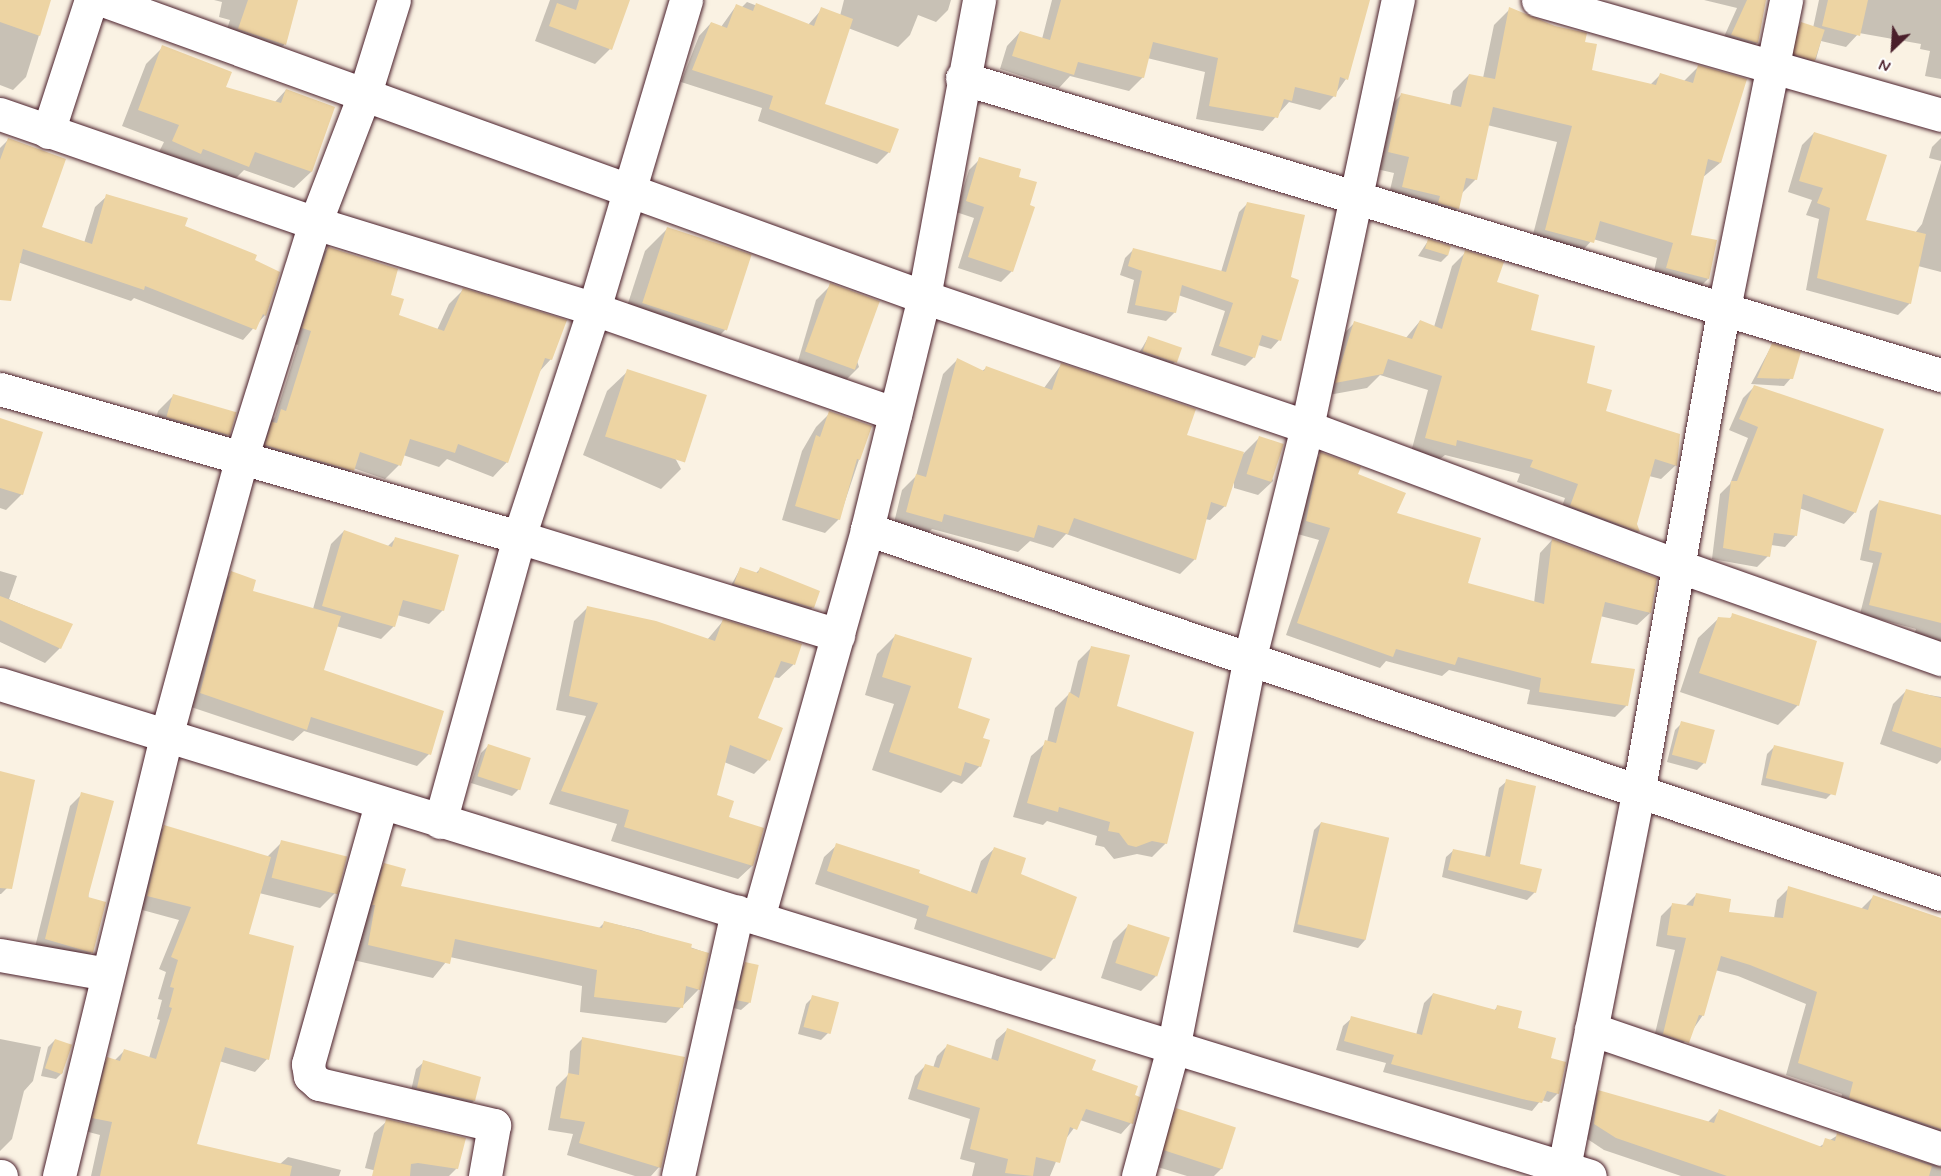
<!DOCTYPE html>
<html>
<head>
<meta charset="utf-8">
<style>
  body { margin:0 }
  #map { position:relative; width:1941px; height:1176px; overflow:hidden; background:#faf2e3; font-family:Mynerve,sans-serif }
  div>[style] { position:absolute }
  .shadow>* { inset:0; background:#0003 }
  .building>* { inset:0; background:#edd4a3; transform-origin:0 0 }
  .roads { filter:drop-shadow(0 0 2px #4a1f2b) drop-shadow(0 0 2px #4a1f2b) }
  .minor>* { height:33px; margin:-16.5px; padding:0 16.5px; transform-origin:16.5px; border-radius:16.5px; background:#fff }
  span { translate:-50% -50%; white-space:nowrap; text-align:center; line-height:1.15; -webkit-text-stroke:4.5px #fff; paint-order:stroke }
  .north { position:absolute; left:1863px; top:18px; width:60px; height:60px; -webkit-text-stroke:4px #fff; paint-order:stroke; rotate:205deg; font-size:16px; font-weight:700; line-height:24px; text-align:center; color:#4a1f2b }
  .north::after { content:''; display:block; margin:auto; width:21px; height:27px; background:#4a1f2b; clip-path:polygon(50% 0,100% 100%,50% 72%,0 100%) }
</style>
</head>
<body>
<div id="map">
  <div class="shadow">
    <i style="clip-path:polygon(0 0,50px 0,26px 77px,13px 90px,0 85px)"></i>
    <i style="clip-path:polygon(214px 0,297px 0,284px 45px,266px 63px,221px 47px,230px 20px,219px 17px,222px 2px)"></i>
    <i style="clip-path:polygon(550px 0,629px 0,610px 49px,595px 64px,535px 41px)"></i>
    <i style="clip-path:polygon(844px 0,951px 0,948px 10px,936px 22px,918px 15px,910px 35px,898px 47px,848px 28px,823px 105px,889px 152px,877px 164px,758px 121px,762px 108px,681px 82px,699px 36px,711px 23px,721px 27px,736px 6px,741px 8px,747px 2px,808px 25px,822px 9px,840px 16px)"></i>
    <i style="clip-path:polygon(1052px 0,1368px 0,1346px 79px,1334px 96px,1320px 110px,1289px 102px,1263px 131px,1196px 119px,1205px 72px,1147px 58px,1143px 77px,1129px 91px,1070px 76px,1059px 88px,1000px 69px,1007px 46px,1020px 32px,1042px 39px)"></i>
    <i style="clip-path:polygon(1704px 0,1765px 0,1757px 43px,1743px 57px,1718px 50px,1737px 8px)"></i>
    <i style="clip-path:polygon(1819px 0,1941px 0,1941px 79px,1925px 76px,1930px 51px,1920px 49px,1921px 44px,1859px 33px,1846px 47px,1821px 41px,1816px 59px,1801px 74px,1780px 68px,1786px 39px,1801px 24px,1813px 28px)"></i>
    <i style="clip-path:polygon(1510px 9px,1583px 43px,1591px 71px,1650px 85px,1660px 75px,1683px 82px,1698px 67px,1720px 163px,1702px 178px,1689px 236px,1708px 279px,1692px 295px,1651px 284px,1657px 258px,1593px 239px,1576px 258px,1530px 246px,1557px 142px,1487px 125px,1476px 179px,1461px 194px,1458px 208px,1442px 224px,1387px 203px,1394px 173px,1372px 168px,1385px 111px,1401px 95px,1450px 106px,1453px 91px,1469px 75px,1483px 78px,1494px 25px)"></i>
    <i style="clip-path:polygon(163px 47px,225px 88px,274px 103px,286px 90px,311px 172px,294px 188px,244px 170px,231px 183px,156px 158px,164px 142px,122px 126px,146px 64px)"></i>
    <i style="clip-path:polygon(1814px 133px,1864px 221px,1915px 233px,1922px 224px,1941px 163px,1941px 272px,1918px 266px,1910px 303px,1898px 315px,1806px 290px,1819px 219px,1806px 215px,1812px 200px,1788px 192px,1802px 145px)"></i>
    <i style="clip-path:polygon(1941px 138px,1941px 161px,1929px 158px,1932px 147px)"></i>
    <i style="clip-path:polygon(8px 140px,40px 228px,84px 243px,95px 207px,107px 196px,253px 261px,265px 315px,243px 340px,134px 298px,131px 301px,0 256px,0 148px)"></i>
    <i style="clip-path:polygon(980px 159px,1012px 271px,1001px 282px,958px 268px,974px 218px,956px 212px,969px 170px)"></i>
    <i style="clip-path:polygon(1248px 203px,1289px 278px,1279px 340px,1271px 349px,1258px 345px,1254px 357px,1245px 366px,1211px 355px,1225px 311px,1178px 295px,1175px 312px,1166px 321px,1127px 313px,1134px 280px,1120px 275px,1125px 258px,1134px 249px,1221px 272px,1239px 212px)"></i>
    <i style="clip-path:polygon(667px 229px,727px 328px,705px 350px,621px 325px,645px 251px)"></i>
    <i style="clip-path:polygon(1428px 241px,1448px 255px,1441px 262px,1418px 256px)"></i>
    <i style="clip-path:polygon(328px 248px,389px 295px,397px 316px,437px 330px,449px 304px,463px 290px,551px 359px,539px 372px,507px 462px,493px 477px,447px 459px,439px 467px,403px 455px,399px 465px,385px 479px,353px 468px,339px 484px,252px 459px,267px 425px,275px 417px,298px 345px,289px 342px,314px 263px)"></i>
    <i style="clip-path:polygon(1466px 252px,1495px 283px,1529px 331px,1585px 384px,1604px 412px,1676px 465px,1661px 479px,1649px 476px,1635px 524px,1639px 532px,1625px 545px,1557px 520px,1565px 498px,1517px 482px,1520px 474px,1445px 455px,1440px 459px,1411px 452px,1428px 390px,1380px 375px,1367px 388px,1323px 396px,1341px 337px,1355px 322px,1405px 339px,1420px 321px,1434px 327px,1452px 266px)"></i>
    <i style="clip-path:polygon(831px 285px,859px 367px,844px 382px,796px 368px,816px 300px)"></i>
    <i style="clip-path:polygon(1148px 338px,1175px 362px,1168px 369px,1136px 358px)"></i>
    <i style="clip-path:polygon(1772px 345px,1791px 378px,1784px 386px,1751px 384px)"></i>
    <i style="clip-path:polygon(957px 360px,981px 372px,986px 368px,1044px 388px,1061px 365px,1185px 436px,1243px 454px,1259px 438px,1273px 481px,1258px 495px,1234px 488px,1234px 479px,1225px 506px,1210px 520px,1205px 519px,1195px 559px,1180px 574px,1066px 534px,1053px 548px,1030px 541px,1018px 552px,932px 529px,926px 535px,893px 527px,902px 490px,916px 476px,943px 374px)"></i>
    <i style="clip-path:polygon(628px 371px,681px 469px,661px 489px,583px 455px,607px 391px)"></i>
    <i style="clip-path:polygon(1754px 387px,1855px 512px,1844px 524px,1799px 508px,1796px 535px,1785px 547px,1771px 545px,1768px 556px,1757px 567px,1712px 559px,1720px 494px,1730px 484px,1748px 438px,1729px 430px,1743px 398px)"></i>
    <i style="clip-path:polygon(173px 396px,228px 434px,213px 449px,153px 432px,158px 411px)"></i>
    <i style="clip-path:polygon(830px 413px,870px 427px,839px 519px,825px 533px,782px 520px,802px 451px,816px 427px)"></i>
    <i style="clip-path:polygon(0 420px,22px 494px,6px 510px,0 508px)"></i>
    <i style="clip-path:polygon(1321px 454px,1356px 475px,1467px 584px,1534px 603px,1540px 553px,1552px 540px,1650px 613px,1637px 625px,1600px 616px,1589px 664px,1627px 705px,1615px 717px,1527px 704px,1530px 690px,1449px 670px,1442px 676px,1386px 661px,1380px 668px,1286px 635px,1319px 540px,1294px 533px,1308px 466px)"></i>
    <i style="clip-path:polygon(1880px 501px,1941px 527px,1941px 651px,1912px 641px,1916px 629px,1860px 614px,1873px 563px,1860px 560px,1870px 511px)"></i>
    <i style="clip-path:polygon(344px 531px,387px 547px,395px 539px,443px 610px,429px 624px,397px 615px,394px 626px,381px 639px,336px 626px,322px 671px,429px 754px,417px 766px,304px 731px,293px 741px,188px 706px,219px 586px,232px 573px,251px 592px,313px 609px,331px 544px)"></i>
    <i style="clip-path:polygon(740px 569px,755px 574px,760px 569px,813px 607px,806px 614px,728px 591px)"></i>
    <i style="clip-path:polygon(0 571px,17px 576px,9px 599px,71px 625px,60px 648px,45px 663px,0 642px)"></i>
    <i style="clip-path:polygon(588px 607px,707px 640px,723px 621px,800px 645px,793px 665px,779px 678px,773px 677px,756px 719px,781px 729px,768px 760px,754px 774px,724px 762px,715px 796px,752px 866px,738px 879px,611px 841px,617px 824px,549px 804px,586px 716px,556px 710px,574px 621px)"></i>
    <i style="clip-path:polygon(1733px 615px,1798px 705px,1778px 725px,1680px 692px,1698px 638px,1718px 619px,1728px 620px)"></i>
    <i style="clip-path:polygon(895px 636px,981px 739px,980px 766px,962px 784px,953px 781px,941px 793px,872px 770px,894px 704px,865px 695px,877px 654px)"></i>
    <i style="clip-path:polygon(1092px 647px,1166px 843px,1152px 857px,1137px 854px,1114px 859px,1104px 847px,1095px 845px,1097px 836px,1047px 821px,1043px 825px,1013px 817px,1031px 756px,1047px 742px,1055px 708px,1070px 693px,1078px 661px)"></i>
    <i style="clip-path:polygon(1906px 691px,1941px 697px,1941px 760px,1937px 764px,1880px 744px,1893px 704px)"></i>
    <i style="clip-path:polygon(1682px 723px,1704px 763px,1697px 770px,1667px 762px,1675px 730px)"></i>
    <i style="clip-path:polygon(488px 746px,519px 789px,512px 796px,471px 783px,481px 753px)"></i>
    <i style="clip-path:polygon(1774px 747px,1833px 792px,1826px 799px,1761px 785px,1767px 754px)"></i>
    <i style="clip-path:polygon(0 773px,11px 884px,1px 894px,0 894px)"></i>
    <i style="clip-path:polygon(1507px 781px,1518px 865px,1535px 892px,1527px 900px,1442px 877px,1446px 857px,1454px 850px,1485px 857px,1499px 788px)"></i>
    <i style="clip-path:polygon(82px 794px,92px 952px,80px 964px,34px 951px,70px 806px)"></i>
    <i style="clip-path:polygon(1321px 823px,1365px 940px,1358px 948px,1293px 932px,1314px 830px)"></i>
    <i style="clip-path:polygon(164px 827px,267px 857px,282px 842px,335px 893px,320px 908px,259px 893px,247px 935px,267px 1059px,255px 1072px,219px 1061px,196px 1145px,280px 1164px,288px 1157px,341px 1170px,339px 1176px,91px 1176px,100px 1135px,81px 1130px,95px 1071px,108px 1059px,114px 1061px,125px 1050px,149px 1058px,160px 1020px,157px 1019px,162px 1000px,158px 999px,166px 972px,159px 969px,179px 920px,135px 908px,152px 839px)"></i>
    <i style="clip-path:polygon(837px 845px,970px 894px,981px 861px,994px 849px,1019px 874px,1054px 958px,1041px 971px,914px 929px,917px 919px,815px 884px,824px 857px)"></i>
    <i style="clip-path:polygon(384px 865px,400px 887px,598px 929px,605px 922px,641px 930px,707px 953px,699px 989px,666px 1023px,580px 1012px,582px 986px,450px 957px,433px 978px,353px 960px,369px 881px)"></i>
    <i style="clip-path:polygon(1789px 888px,1861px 909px,1873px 897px,1941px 933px,1941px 1150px,1838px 1109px,1842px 1094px,1786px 1075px,1806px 1004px,1738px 976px,1715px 970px,1703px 1015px,1676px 1054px,1652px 1046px,1675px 950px,1656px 946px,1661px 916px,1673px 904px,1685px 906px,1696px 895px,1727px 913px,1774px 918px,1777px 900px)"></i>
    <i style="clip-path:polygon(1128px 926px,1156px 976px,1141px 991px,1101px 978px,1113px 941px)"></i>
    <i style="clip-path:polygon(746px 963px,749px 1003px,741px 1010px,730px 1007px,738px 971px)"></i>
    <i style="clip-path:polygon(1433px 994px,1494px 1011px,1497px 1007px,1549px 1059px,1558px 1093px,1549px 1102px,1541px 1100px,1532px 1111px,1383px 1072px,1386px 1063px,1336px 1050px,1343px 1026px,1352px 1018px,1416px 1035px,1424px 1003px)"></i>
    <i style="clip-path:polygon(813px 997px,828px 1033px,821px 1040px,798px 1034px,806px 1004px)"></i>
    <i style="clip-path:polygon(1007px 1030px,1133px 1096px,1131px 1123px,1121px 1134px,1080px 1120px,1065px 1140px,1050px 1176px,972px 1176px,975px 1163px,960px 1159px,970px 1119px,908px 1099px,915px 1076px,926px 1065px,933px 1068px,937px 1056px,948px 1045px,991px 1060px,996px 1040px)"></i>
    <i style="clip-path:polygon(583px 1038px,659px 1167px,651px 1176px,635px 1176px,567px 1155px,573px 1134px,548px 1130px,556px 1087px,568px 1075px,570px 1051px)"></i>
    <i style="clip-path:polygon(0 1039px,41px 1047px,33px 1081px,24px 1091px,12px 1139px,0 1151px)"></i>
    <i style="clip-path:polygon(55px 1040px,63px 1072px,56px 1079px,41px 1076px,48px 1047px)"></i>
    <i style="clip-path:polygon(424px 1062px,474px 1101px,467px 1108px,410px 1095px,416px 1069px)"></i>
    <i style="clip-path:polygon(1599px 1092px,1707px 1123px,1719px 1111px,1819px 1147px,1838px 1135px,1941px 1167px,1941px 1176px,1681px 1176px,1604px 1150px,1583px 1136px,1587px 1104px)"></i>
    <i style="clip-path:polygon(1176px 1110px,1222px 1168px,1214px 1176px,1187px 1176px,1151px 1165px,1162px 1124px)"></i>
    <i style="clip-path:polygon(387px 1121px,457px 1168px,449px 1176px,397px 1176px,365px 1168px,374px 1133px)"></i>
  </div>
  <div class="building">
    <i style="clip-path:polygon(0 0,51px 0,40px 36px,0 22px)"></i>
    <i style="clip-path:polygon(248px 0,298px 0,286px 45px,238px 29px)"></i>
    <i style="clip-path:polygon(579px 0,630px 0,612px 50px,549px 26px,557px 3px,576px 10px)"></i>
    <i style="clip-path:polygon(1061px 0,1370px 0,1348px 80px,1340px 77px,1336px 97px,1295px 87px,1292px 101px,1284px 99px,1278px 118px,1209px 106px,1218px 58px,1153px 42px,1144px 78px,1078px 62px,1074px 75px,1012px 56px,1020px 31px,1050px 40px)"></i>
    <i style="clip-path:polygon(1747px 0,1766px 0,1758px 43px,1731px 35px)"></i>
    <i style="clip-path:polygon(1828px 0,1868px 0,1860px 36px,1822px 26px)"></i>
    <i style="clip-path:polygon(756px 3px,814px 26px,821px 7px,853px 19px,825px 104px,899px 129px,890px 153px,769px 109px,773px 96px,692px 70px,711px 22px,727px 28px,736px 4px,753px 11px)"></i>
    <i style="clip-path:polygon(1509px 7px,1555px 26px,1587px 33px,1585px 42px,1597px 44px,1592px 70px,1656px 85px,1660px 73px,1693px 83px,1698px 65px,1747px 79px,1721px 163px,1708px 159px,1691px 235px,1717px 240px,1709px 279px,1666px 268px,1673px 243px,1600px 221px,1594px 243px,1545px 230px,1572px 126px,1493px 107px,1477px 180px,1466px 178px,1459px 209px,1438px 203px,1440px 196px,1402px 187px,1409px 157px,1388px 152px,1401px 93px,1461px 107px,1469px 74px,1495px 79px)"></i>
    <i style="left:1801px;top:22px;width:25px;height:33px;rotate:18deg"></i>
    <i style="clip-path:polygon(162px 45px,232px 72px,226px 87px,281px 103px,286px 89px,335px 107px,312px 172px,255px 152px,249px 167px,203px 149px,201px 154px,172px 141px,179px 125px,138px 110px)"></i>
    <i style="clip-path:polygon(1814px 132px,1887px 155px,1866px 220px,1926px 234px,1911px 304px,1817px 278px,1830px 208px,1817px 203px,1823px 188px,1799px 181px)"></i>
    <i style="clip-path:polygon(8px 138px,66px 159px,42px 227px,92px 244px,106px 194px,188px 218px,185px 226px,257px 255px,255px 260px,280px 272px,266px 316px,263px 314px,256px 330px,145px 286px,144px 290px,23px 249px,11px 301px,0 300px,0 160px)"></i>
    <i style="clip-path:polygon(979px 157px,1021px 169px,1019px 177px,1037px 182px,1030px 205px,1035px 207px,1013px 272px,968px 257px,984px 207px,966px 201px)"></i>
    <i style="clip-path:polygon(1247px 202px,1305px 215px,1291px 277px,1299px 280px,1281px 341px,1262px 335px,1255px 358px,1219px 346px,1233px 303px,1182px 285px,1176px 313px,1135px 305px,1142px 271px,1128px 266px,1133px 248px,1226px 272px)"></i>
    <i style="left:667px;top:227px;width:89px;height:80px;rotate:18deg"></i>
    <i style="left:1428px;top:239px;width:24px;height:10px;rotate:17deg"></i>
    <i style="clip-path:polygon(328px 247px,398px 269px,391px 295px,404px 299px,399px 315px,444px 331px,463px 288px,567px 320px,552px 360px,545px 358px,508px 463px,458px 444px,455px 453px,410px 439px,401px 466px,360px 452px,354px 471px,265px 445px,272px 422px,277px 423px,281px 409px,286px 411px,311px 331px,302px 328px)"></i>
    <i style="clip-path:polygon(1465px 250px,1504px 262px,1497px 282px,1539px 295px,1531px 330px,1595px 346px,1587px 383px,1612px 390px,1606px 411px,1680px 434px,1677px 466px,1655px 459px,1637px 524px,1640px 532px,1570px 506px,1578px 484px,1530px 467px,1533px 460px,1457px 440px,1456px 446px,1425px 438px,1442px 376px,1388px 359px,1383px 374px,1335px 383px,1354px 321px,1412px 339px,1420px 320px,1442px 329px)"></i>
    <i style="left:830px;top:283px;width:53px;height:73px;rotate:20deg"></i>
    <i style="left:1148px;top:336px;width:36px;height:16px;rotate:19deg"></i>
    <i style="clip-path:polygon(1772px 343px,1801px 352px,1793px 379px,1757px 378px)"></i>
    <i style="clip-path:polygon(957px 358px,984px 371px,986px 366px,1052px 390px,1061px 363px,1196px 409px,1187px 435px,1244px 452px,1226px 507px,1211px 502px,1196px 560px,1074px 518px,1068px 534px,1038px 525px,1034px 538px,944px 514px,942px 522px,906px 512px,916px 474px,926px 477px)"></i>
    <i style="left:627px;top:369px;width:84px;height:71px;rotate:18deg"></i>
    <i style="clip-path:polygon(1754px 385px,1884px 429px,1856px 513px,1803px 494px,1797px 536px,1774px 533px,1770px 557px,1723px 548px,1731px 481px,1737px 481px,1758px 427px,1739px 419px)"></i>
    <i style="left:173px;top:394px;width:66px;height:24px;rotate:16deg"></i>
    <i style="clip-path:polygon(829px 411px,872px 426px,860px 460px,857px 459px,840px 520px,795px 506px,816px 435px,820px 437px)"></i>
    <i style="clip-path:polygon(0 418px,43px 432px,23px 495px,0 488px)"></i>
    <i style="left:1259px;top:436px;width:26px;height:40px;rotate:18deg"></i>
    <i style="clip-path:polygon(1320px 452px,1361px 467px,1358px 474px,1406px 493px,1397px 513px,1481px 538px,1468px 583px,1544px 604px,1552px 539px,1657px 578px,1651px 613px,1605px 602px,1591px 663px,1635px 669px,1628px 706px,1539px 692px,1541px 678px,1458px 657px,1455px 665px,1396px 649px,1393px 657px,1297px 623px,1330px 528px,1306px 521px)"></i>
    <i style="clip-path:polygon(1879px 500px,1941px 515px,1941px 623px,1869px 605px,1882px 553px,1869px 550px)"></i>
    <i style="clip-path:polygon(344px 530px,392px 547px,395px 537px,459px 555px,444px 611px,403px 600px,395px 627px,322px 606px)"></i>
    <i style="clip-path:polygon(740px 567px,758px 573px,760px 567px,820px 591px,814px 608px,734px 584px)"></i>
    <i style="clip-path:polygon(231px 571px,256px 580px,253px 591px,341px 616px,324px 670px,444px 711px,431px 755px,311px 717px,307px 730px,200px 693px)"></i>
    <i style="clip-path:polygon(0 596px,73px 624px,61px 649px,0 620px)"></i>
    <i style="clip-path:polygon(587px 606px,656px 621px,715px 641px,723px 619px,802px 644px,795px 665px,781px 661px,758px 718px,783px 728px,770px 761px,730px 745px,717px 795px,734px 801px,729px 817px,764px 828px,753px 866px,624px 827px,629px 810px,561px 791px,598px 703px,569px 696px)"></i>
    <i style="clip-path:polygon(1732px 613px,1817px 641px,1799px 706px,1699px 673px,1718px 617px,1731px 618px)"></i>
    <i style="clip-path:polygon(895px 634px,972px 658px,958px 708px,990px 719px,983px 738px,990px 740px,981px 767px,965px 762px,961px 776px,889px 752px,911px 686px,882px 677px)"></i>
    <i style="clip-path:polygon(1091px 646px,1130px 655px,1117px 706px,1194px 732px,1167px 844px,1152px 841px,1136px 847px,1128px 845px,1119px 833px,1108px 831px,1110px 822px,1059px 807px,1058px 812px,1027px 803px,1045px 740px,1056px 743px,1069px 692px,1079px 698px)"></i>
    <i style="clip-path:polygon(1906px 689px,1941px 698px,1941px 748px,1892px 731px)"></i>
    <i style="left:1681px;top:721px;width:35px;height:35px;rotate:15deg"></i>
    <i style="left:488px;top:744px;width:45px;height:34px;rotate:18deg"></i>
    <i style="left:1774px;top:745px;width:72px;height:34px;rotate:14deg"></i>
    <i style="clip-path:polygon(0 771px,35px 780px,12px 889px,0 888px)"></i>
    <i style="clip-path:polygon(1506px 779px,1536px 786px,1520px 864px,1542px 869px,1536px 893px,1448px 870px,1453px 849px,1490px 857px)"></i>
    <i style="clip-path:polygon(81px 792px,114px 801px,88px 897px,106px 902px,93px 953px,45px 939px)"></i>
    <i style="left:1321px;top:822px;width:70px;height:105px;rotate:13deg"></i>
    <i style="clip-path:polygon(164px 825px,271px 857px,249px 934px,294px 946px,269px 1060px,225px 1047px,197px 1144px,292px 1166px,290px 1176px,100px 1176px,112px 1122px,92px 1118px,107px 1057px,120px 1061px,124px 1049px,156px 1059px,172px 1008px,169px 1007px,174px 988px,170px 987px,178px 960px,171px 957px,191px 907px,147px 896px)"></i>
    <i style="left:281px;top:840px;width:68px;height:39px;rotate:14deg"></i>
    <i style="clip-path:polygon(836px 843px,920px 870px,919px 873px,977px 894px,994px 847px,1026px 858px,1021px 874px,1077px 897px,1055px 959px,926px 916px,929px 906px,827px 871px)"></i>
    <i style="clip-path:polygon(384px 863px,406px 869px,401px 886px,602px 928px,604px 921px,692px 944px,691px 948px,709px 953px,700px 990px,686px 986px,683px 1008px,594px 997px,597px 970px,455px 939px,450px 964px,368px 945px,375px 905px,372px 905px)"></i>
    <i style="clip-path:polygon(1788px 886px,1868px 910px,1873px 895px,1941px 918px,1941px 1129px,1849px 1098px,1853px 1082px,1798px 1063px,1817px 992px,1750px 965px,1721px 956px,1704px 1016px,1699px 1015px,1689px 1043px,1663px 1034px,1686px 938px,1667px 935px,1672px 903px,1693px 906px,1696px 893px,1731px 899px,1729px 912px,1783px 918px)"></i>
    <i style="left:1128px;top:924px;width:44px;height:41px;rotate:18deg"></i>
    <i style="left:745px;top:962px;width:14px;height:39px;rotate:12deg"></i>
    <i style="clip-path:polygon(1433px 993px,1496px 1010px,1497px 1005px,1522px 1011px,1518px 1028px,1556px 1038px,1551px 1058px,1566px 1062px,1559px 1094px,1547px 1091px,1542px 1103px,1522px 1099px,1391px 1064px,1394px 1055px,1344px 1041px,1351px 1016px,1422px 1035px)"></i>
    <i style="left:812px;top:995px;width:28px;height:33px;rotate:15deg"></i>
    <i style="clip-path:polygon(1007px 1028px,1096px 1060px,1092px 1070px,1138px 1086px,1135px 1095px,1140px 1097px,1133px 1124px,1086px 1109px,1077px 1130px,1070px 1127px,1060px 1163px,1036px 1157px,1033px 1176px,1005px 1173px,1008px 1159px,970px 1149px,980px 1108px,917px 1089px,925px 1064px,939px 1068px,947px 1044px,998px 1061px)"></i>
    <i style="clip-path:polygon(582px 1037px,685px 1057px,661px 1168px,579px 1143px,585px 1122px,560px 1118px,568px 1073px,579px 1075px)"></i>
    <i style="left:55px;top:1039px;width:18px;height:31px;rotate:19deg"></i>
    <i style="clip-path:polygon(423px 1060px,481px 1077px,475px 1101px,417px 1088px)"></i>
    <i style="clip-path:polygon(1598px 1090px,1714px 1123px,1719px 1109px,1822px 1147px,1825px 1138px,1835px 1141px,1837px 1133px,1932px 1166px,1929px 1176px,1727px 1176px,1616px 1138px,1594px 1124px)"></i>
    <i style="left:1176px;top:1108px;width:63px;height:44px;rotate:18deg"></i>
    <i style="clip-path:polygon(386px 1119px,466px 1138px,458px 1169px,418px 1163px,411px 1164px,410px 1176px,372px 1176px)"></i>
  </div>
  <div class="roads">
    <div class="minor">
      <i style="left:103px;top:0;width:873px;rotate:19.89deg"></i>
      <i style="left:924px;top:297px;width:404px;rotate:18.7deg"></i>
      <i style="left:1307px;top:427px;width:396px;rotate:20.5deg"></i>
      <i style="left:1678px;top:566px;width:279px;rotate:19.5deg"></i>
      <i style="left:1538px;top:0;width:419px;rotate:15.9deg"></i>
      <i style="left:962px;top:78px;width:1023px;rotate:16.88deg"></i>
      <i style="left:0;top:114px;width:333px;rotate:19.1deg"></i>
      <i style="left:315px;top:223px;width:292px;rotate:17.1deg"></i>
      <i style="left:594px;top:309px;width:319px;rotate:19.2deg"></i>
      <i style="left:48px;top:132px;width:139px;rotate:-72deg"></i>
      <i style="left:0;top:389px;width:540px;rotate:15.92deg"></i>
      <i style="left:519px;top:537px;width:334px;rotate:17.1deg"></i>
      <i style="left:867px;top:529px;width:1134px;rotate:18.77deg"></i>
      <i style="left:0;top:684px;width:1664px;rotate:17.19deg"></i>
      <i style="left:381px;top:804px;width:270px;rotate:105.7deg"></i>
      <i style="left:308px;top:1064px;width:12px;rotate:81deg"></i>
      <i style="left:310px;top:1076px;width:12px;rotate:42deg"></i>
      <i style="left:319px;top:1084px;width:180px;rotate:13.2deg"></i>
      <i style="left:494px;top:1125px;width:52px;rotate:100deg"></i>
      <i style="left:440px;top:822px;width:296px;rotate:-74.5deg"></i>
      <i style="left:519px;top:537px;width:240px;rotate:-71.8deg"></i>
      <i style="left:594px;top:309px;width:322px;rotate:-73.4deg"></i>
      <i style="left:758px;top:918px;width:404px;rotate:-74.3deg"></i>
      <i style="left:867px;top:529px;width:239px;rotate:-76.2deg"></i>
      <i style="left:924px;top:297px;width:302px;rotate:-79.5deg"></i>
      <i style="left:0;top:955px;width:109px;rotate:10.1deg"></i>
      <i style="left:1591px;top:1029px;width:370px;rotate:18.9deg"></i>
      <i style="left:1564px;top:1167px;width:380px;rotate:-78.8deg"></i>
      <i style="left:1638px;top:794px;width:494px;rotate:-80deg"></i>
      <i style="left:1724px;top:308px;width:314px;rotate:-78.6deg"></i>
      <i style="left:0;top:1176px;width:1px"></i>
      <i style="left:59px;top:1176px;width:456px;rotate:-76.3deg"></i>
      <i style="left:167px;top:733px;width:287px;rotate:-74.8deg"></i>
      <i style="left:242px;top:456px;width:244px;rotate:-72.6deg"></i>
      <i style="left:315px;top:223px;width:139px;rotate:-69deg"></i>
      <i style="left:365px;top:93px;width:97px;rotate:-72.7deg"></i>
      <i style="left:678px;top:1176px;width:271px;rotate:-77.4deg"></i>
      <i style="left:1138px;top:1176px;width:137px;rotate:-74.7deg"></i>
      <i style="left:1174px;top:1044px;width:390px;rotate:-78.9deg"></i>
      <i style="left:1249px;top:661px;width:241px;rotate:-76.1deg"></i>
      <i style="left:1307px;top:427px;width:437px;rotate:-78deg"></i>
    </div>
  </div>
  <div class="north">N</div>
</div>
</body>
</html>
